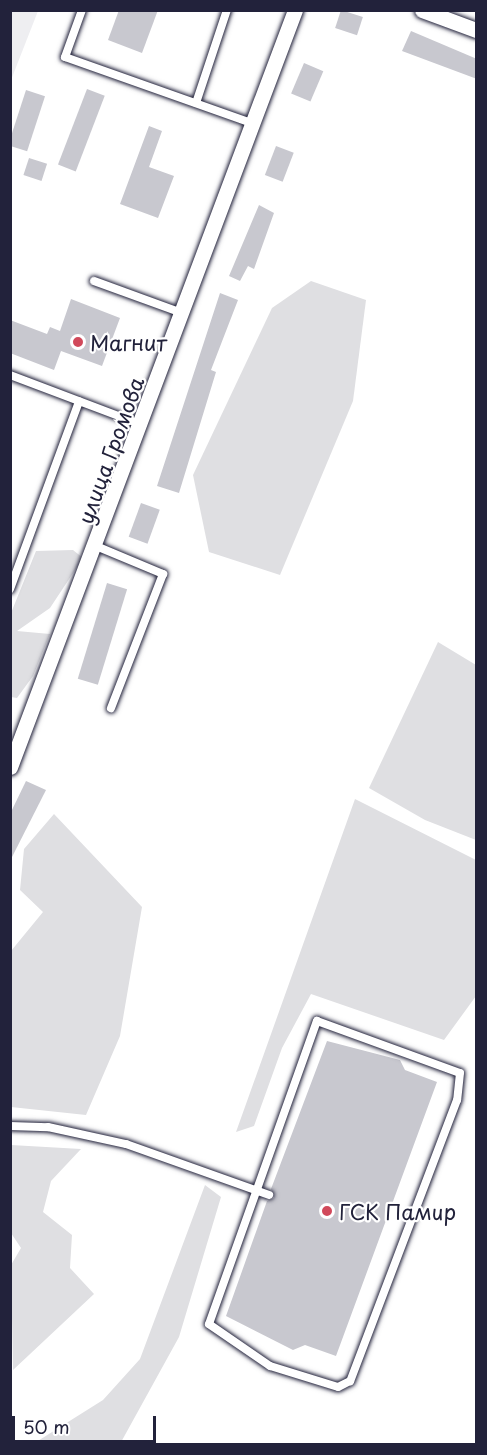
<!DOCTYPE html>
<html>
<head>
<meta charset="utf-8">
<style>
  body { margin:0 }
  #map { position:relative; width:487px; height:1455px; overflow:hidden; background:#fff; font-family:"Playpen Sans",sans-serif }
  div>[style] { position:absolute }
  .built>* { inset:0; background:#eeeef1 }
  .green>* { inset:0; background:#dfdfe2 }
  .building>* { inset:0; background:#c8c8cf; transform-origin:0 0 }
  .roads { filter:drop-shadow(0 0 2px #22223b) drop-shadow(0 0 2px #22223b) }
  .service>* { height:8px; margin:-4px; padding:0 4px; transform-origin:4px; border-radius:4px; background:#fff }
  .minor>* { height:15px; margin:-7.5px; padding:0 7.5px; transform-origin:7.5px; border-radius:7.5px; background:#fff }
  .dots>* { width:16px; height:16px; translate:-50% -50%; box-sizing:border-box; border:3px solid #fff; border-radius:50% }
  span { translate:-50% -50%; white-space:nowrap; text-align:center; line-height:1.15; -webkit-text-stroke:4.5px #fff; paint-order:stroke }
  .poi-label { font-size:21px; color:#22223b }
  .left { translate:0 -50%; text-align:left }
  .street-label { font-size:21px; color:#22223b }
  .frame { position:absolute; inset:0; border:12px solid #22223b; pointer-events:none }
  .scale { position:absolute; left:12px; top:1416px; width:144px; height:27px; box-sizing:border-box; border:3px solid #22223b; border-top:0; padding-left:8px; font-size:18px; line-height:21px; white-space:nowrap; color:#22223b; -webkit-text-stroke:4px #fff; paint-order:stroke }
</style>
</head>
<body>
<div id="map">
  <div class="built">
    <i style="clip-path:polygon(11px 10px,38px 11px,11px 80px,10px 11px)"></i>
  </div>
  <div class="green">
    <i style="clip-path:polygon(311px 281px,366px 300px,353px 401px,280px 575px,209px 552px,193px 475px,272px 308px)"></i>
    <i style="clip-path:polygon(73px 550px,83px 558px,50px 608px,17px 631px,50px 634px,33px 676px,17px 698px,11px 697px,11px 613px,36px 551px)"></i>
    <i style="clip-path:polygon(438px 642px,476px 665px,476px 840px,425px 820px,369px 788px)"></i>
    <i style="clip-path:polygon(355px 799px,476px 860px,476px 996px,444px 1040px,311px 994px,282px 1048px,254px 1126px,236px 1132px)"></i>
    <i style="clip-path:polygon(54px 814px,142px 907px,120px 1036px,86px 1115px,11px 1107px,11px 951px,43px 912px,20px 890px,24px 849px)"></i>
    <i style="clip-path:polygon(11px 1145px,81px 1149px,51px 1181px,43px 1212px,72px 1235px,70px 1268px,94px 1294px,13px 1370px,11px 1265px,21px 1248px,11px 1233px)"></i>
    <i style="clip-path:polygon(205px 1185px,221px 1197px,179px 1337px,120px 1444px,33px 1444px,103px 1400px,140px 1359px)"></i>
  </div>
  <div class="building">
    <i style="clip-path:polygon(119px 10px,158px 10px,142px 53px,108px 40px)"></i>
    <i style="left:341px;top:10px;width:23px;height:19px;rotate:18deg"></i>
    <i style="clip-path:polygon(411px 31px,477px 59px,477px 79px,402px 51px)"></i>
    <i style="left:304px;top:63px;width:21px;height:33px;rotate:23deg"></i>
    <i style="left:87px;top:89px;width:19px;height:81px;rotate:21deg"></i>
    <i style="left:26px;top:90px;width:20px;height:58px;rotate:18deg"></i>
    <i style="clip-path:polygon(149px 126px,162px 131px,149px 167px,174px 176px,158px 218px,120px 204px)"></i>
    <i style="left:276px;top:146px;width:19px;height:31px;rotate:21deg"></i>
    <i style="left:29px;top:158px;width:19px;height:18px;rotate:18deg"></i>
    <i style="clip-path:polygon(259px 205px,274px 213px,254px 269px,248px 266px,240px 281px,229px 276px)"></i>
    <i style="clip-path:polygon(220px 293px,238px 300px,211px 370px,216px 372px,179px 493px,157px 486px)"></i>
    <i style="clip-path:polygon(71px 299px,120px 318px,102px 366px,61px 351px,54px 370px,10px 353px,10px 320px,47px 334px,50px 327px,60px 331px)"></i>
    <i style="left:141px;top:503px;width:20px;height:36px;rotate:20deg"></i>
    <i style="left:107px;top:583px;width:21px;height:100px;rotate:17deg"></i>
    <i style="clip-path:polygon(26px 781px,46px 790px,10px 861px,10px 814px)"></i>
    <i style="clip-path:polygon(327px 1041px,400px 1060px,405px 1070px,437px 1082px,336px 1356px,305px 1345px,293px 1350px,226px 1316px,267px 1201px,274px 1198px,271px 1189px)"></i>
  </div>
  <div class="roads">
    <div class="service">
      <i style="left:82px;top:10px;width:50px;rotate:109.9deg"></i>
      <i style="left:65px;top:57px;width:197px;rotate:19.5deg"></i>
      <i style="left:196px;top:103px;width:98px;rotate:-71.6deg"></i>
      <i style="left:94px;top:281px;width:94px;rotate:20deg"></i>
      <i style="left:10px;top:375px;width:139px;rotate:20.7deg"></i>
      <i style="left:96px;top:546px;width:73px;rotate:22.7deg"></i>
      <i style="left:163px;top:574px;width:144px;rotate:111.2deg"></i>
      <i style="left:10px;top:589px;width:200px;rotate:-69.8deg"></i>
      <i style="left:317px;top:1021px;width:152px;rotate:20deg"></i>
      <i style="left:460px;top:1073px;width:27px;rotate:96deg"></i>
      <i style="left:457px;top:1100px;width:301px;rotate:110.8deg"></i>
      <i style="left:350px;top:1381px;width:13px;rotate:153deg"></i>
      <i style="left:338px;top:1387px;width:71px;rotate:-162.8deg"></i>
      <i style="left:270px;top:1366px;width:74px;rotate:-145.5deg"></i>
      <i style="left:209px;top:1324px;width:322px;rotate:-70.4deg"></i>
      <i style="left:10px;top:1126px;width:38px;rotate:2deg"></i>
      <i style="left:48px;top:1127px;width:80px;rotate:12.3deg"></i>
      <i style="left:126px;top:1144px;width:152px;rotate:19.6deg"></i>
    </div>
    <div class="minor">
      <i style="left:422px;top:10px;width:58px;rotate:20.3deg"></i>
      <i style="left:10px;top:767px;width:809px;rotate:-69.37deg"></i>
    </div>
  </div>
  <div class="dots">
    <i style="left:78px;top:342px;background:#d1495b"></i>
    <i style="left:327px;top:1211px;background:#d1495b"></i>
  </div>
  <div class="poi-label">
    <span class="left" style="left:90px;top:342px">Магнит</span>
    <span class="left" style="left:339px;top:1211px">ГСК Памир</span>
  </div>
  <div class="street-label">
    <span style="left:110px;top:450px;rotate:-70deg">улица Громова</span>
  </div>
  <div class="frame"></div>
  <div class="scale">50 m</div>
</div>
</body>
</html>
